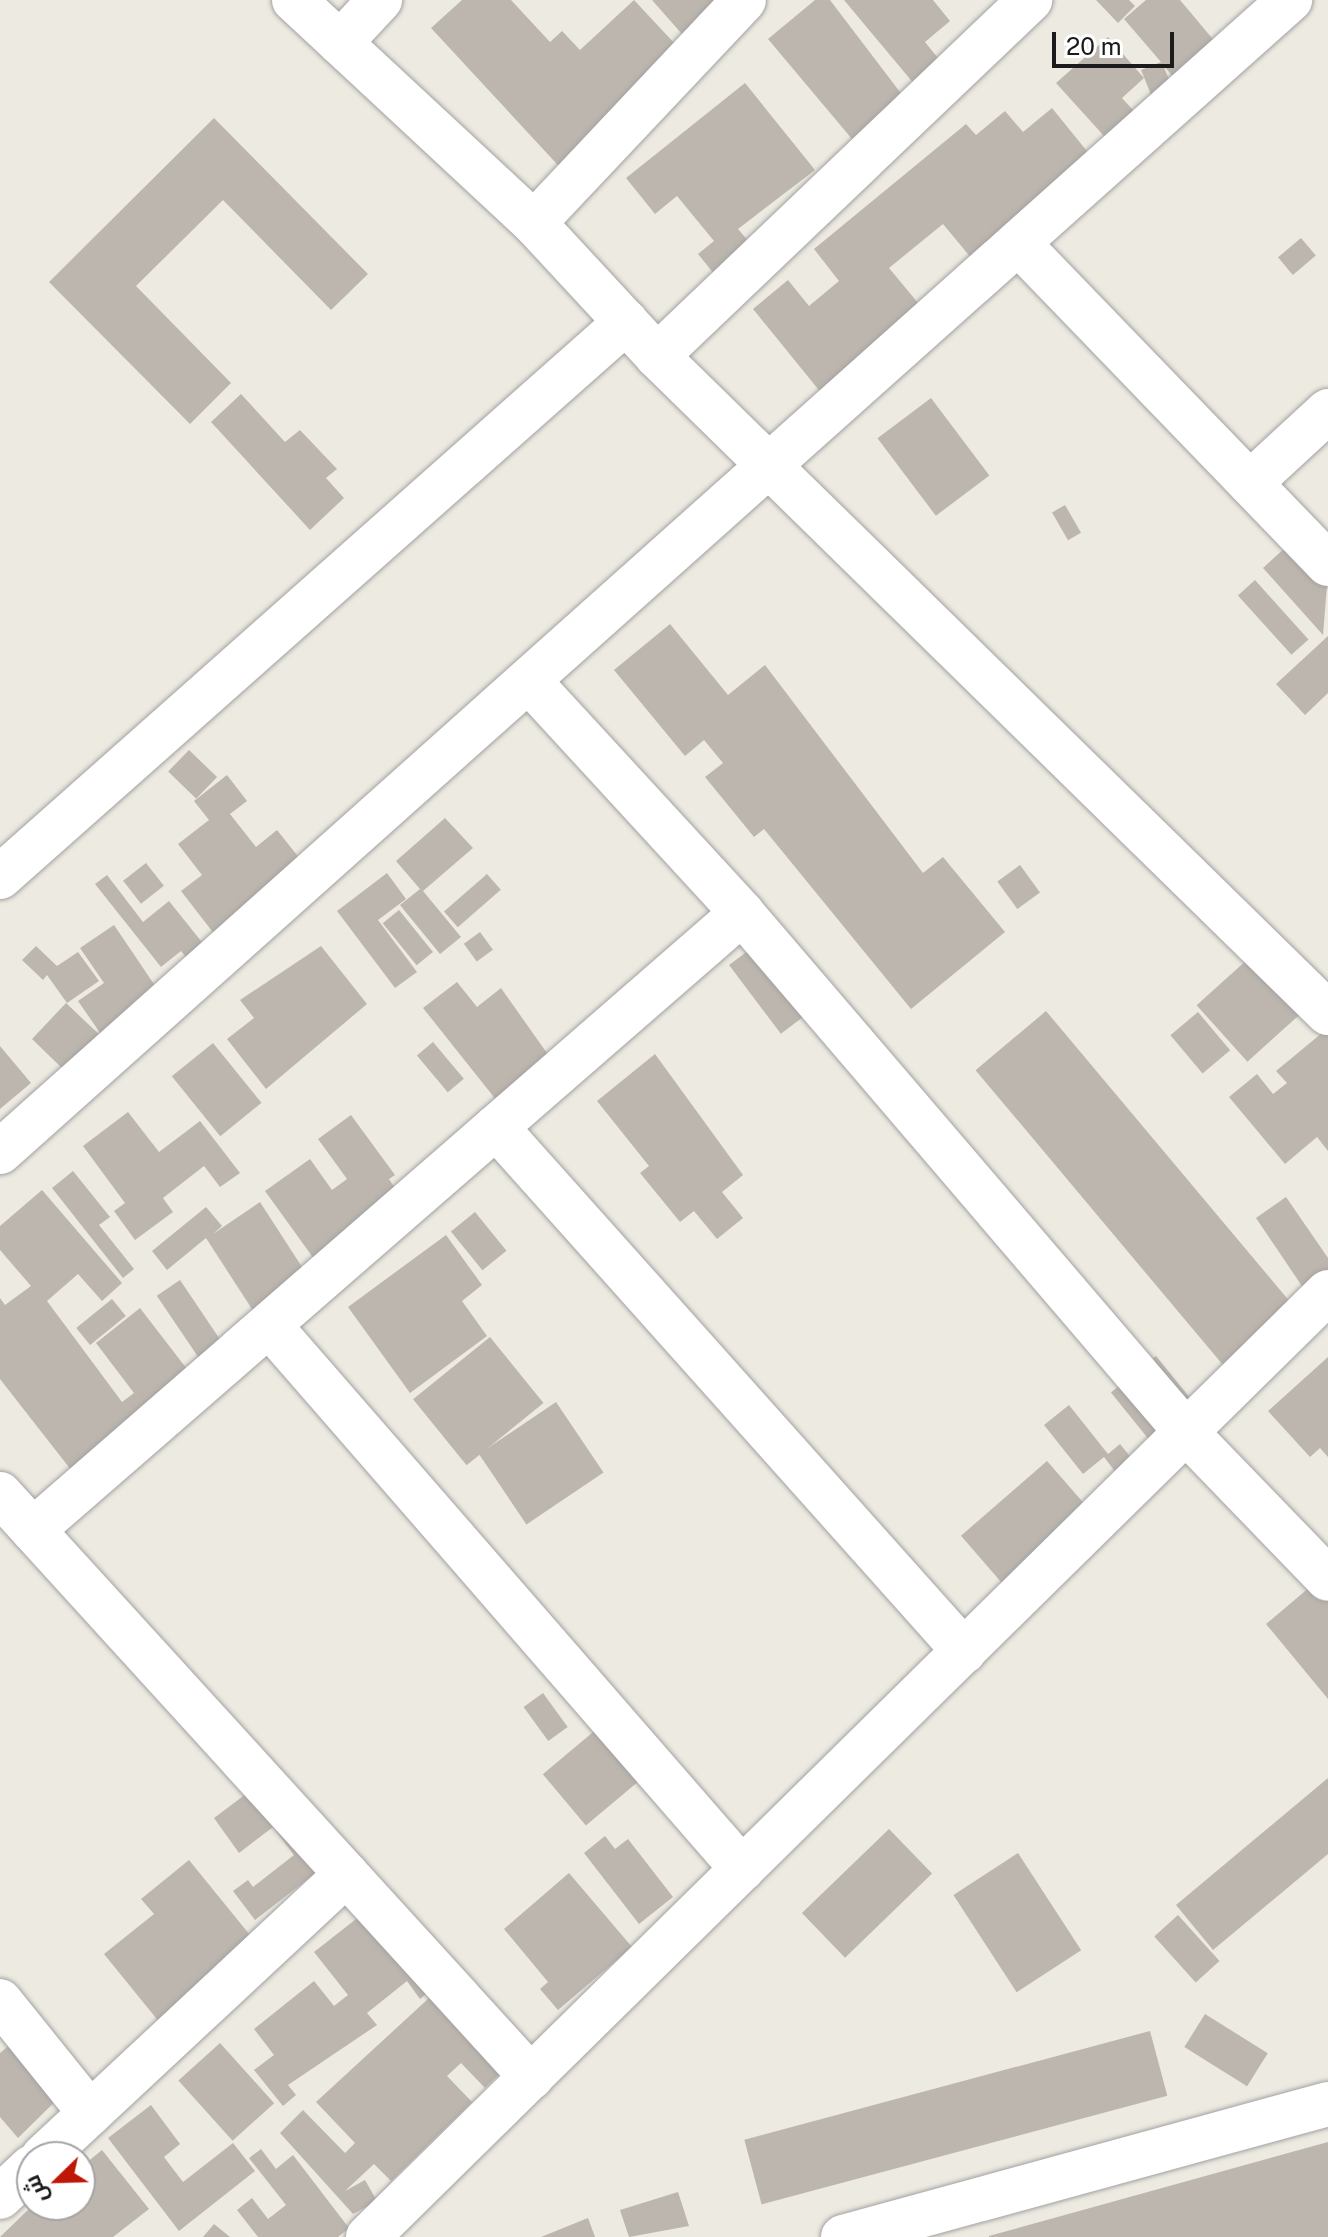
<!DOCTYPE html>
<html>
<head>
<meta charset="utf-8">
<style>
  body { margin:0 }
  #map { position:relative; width:1328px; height:2237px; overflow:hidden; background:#edeae1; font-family:"Public Sans",Cairo,sans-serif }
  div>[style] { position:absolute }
  .building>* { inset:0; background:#bdb6ae; transform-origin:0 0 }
  .roads { filter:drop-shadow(0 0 2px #a2a2a2) drop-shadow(0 0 2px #a2a2a2) }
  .minor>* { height:44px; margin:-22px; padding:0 22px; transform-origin:22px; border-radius:22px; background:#fff }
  span { translate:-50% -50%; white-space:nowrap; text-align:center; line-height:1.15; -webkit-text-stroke:8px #fff; paint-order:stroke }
  .north { position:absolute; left:16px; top:2141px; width:80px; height:80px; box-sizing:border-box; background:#fff; border:2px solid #a4a4a4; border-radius:50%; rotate:247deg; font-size:22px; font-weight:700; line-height:32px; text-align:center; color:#1b1b1b }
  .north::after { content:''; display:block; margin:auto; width:28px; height:36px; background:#be1708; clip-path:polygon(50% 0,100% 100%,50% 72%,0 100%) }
  .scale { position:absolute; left:1052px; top:32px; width:122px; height:36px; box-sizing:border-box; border:4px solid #1b1b1b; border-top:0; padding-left:10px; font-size:24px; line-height:28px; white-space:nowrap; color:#1b1b1b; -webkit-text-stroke:6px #fff; paint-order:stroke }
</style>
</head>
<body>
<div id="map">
  <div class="building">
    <i style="clip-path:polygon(462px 0,511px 0,550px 42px,562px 31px,580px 50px,634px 0,690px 60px,568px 176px,431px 28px)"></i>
    <i style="clip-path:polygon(652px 0,741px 0,696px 50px)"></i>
    <i style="clip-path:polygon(815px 0,830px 0,903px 96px,852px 139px,768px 39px)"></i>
    <i style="clip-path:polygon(844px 0,933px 0,950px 21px,925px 42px,942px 63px,915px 85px)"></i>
    <i style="clip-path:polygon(1096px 0,1129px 0,1135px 6px,1118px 23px)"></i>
    <i style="clip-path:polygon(1146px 0,1180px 0,1222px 50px,1181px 86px,1163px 65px,1173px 89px,1152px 97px,1141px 70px,1161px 62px,1124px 19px)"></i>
    <i style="clip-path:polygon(1108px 37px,1144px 78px,1122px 98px,1143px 121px,1114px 147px,1056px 83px)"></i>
    <i style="clip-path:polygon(745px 83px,815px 170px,738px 229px,756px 250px,719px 280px,698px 254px,714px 241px,677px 196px,655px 214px,626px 178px)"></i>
    <i style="clip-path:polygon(1052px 108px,1095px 161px,987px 277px,943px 224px,889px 268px,933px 321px,831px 405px,753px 309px,788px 280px,809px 306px,839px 281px,814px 249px,966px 124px,976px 135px,1005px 111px,1023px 132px)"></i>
    <i style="clip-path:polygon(214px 118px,368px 274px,331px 310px,223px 200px,136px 286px,231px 383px,190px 424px,49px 282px)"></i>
    <i style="left:1301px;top:238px;width:23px;height:30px;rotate:50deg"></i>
    <i style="clip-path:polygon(241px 394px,285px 442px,300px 430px,337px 469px,326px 478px,344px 498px,310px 530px,211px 422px)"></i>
    <i style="left:931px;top:398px;width:97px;height:67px;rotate:53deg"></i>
    <i style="left:1065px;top:505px;width:32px;height:15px;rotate:60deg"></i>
    <i style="clip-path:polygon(1297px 537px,1328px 573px,1323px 635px,1263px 568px)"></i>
    <i style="left:1255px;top:580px;width:80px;height:23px;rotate:48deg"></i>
    <i style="clip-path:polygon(670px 624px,728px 695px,765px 665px,923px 873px,943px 857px,1005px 932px,911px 1009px,764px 829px,754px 837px,705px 777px,723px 763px,704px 740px,685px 756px,614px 670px)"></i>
    <i style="clip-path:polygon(1328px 636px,1328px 693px,1305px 715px,1276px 684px)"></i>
    <i style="left:189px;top:750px;width:39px;height:30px;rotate:44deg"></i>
    <i style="clip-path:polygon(227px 775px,247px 801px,230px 814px,256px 847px,277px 830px,312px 874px,222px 944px,181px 891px,202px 875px,178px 844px,209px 820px,194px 801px)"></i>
    <i style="clip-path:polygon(445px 818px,473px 848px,423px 891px,461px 937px,440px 954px,400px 905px,420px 889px,396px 861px)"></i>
    <i style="left:146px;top:863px;width:29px;height:29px;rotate:52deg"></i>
    <i style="left:1020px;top:865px;width:34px;height:28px;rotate:54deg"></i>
    <i style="clip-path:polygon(387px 873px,406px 899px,378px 920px,417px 972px,395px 988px,337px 911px)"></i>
    <i style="left:487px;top:874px;width:21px;height:57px;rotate:49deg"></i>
    <i style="clip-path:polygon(107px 875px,143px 922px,169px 901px,213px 956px,196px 969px,181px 951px,161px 967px,95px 884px)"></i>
    <i style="left:399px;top:910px;width:54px;height:21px;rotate:51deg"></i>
    <i style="clip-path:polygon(114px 925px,162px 996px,142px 1010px,149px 1021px,112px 1047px,95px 1070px,79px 1055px,64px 1070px,32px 1039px,66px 1003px,105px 1040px,78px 1001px,104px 983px,80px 948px)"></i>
    <i style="left:480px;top:932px;width:22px;height:20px;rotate:54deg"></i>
    <i style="left:769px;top:935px;width:86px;height:50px;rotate:53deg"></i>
    <i style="clip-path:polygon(36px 946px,57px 966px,78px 952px,99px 981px,67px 1003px,47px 975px,43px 980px,22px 960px)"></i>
    <i style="clip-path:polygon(321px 946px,367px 1004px,266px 1089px,227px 1039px,254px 1018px,240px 1000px)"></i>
    <i style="left:1259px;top:949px;width:76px;height:84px;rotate:48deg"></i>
    <i style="clip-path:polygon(457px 982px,477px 1007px,501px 988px,554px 1063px,501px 1106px,423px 1008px)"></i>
    <i style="left:1046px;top:1011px;width:387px;height:92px;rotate:50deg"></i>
    <i style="left:1198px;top:1012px;width:50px;height:36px;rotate:50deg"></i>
    <i style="clip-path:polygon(1328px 1028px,1328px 1151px,1317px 1137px,1285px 1164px,1229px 1097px,1257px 1074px,1273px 1094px,1287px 1083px,1276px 1071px)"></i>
    <i style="left:433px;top:1042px;width:48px;height:21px;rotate:50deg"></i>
    <i style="left:213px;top:1043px;width:77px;height:53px;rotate:51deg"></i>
    <i style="clip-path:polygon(0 1046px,31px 1083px,0 1109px)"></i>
    <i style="clip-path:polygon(655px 1054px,743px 1175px,722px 1192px,743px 1218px,717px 1239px,694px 1211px,680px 1222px,640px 1173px,649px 1166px,597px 1101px)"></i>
    <i style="clip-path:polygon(128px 1112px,159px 1152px,200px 1121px,240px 1173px,220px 1187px,204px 1166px,163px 1198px,173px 1212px,135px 1240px,114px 1211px,125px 1203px,83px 1146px)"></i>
    <i style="clip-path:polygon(351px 1115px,395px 1175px,389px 1179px,400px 1196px,317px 1263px,265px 1191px,310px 1159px,332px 1190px,347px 1179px,318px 1139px)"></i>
    <i style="clip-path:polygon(73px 1171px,110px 1217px,99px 1225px,134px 1269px,123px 1278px,52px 1188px)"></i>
    <i style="clip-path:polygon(42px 1190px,122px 1283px,102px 1301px,78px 1274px,47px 1301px,122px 1402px,134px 1393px,96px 1343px,140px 1308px,200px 1386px,82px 1484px,0 1379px,0 1298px,5px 1305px,31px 1286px,0 1250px,0 1226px)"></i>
    <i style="clip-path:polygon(1286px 1197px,1328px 1258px,1328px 1277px,1306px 1292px,1256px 1218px)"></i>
    <i style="clip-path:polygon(260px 1202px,313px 1284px,259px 1320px,206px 1238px,167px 1270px,152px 1251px,206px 1207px,222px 1226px,213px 1234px)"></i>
    <i style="left:475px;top:1212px;width:50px;height:31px;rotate:51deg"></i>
    <i style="clip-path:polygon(446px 1235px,482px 1285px,462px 1301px,487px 1336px,410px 1393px,348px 1307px)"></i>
    <i style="left:180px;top:1280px;width:87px;height:28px;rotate:56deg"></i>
    <i style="left:112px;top:1299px;width:22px;height:46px;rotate:51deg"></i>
    <i style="left:490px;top:1337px;width:85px;height:99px;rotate:51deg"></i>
    <i style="left:1156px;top:1356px;width:71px;height:58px;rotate:51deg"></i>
    <i style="clip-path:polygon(1328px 1357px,1328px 1457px,1320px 1448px,1310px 1457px,1268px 1411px)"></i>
    <i style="left:556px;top:1402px;width:85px;height:93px;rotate:56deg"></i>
    <i style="clip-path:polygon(1069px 1405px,1108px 1454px,1120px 1444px,1137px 1465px,1120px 1478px,1104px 1457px,1083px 1474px,1044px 1425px)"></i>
    <i style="left:1047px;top:1461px;width:74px;height:114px;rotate:49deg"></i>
    <i style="clip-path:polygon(1317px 1581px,1328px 1595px,1328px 1699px,1266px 1624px)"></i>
    <i style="left:543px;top:1693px;width:42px;height:24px;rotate:54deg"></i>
    <i style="left:611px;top:1717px;width:67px;height:89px;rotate:50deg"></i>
    <i style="clip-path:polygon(1328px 1778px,1328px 1854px,1213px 1950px,1176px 1905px)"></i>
    <i style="clip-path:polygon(258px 1785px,322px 1868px,255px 1920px,233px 1891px,248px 1880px,253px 1887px,294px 1855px,273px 1827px,239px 1853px,214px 1818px)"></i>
    <i style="left:889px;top:1829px;width:62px;height:121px;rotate:46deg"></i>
    <i style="clip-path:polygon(605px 1836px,615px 1849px,628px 1839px,673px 1897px,639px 1924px,584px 1853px)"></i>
    <i style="left:1018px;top:1853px;width:116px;height:77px;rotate:57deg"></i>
    <i style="clip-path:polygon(189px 1860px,258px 1945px,160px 2023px,104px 1954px,154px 1914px,141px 1899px)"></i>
    <i style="clip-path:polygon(569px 1873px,632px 1947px,558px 2010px,540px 1989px,548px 1982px,504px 1929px)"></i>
    <i style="clip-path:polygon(379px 1901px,441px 1982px,420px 1999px,407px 1981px,367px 2013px,377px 2025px,288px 2085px,296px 2095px,283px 2106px,254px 2070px,274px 2055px,254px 2029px,314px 1981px,334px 2006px,348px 1995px,314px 1952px)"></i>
    <i style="left:1178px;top:1915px;width:62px;height:32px;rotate:48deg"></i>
    <i style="clip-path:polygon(441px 1987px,523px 2050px,485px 2088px,461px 2063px,447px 2076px,472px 2102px,391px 2181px,374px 2164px,345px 2191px,365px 2180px,377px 2201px,353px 2214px,280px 2133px,303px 2110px,345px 2153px,355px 2143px,316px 2102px)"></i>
    <i style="left:1205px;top:2014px;width:74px;height:39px;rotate:32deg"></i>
    <i style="clip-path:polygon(32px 2026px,77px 2080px,18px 2138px,0 2117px,0 2053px)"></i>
    <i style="left:1150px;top:2031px;width:67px;height:420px;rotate:75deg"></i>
    <i style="left:220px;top:2043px;width:81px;height:56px;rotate:48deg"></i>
    <i style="clip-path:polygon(151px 2105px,180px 2144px,164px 2157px,183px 2182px,233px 2143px,255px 2171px,179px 2231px,108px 2138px)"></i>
    <i style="clip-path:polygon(1328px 2142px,1328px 2237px,989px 2237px,989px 2236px)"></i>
    <i style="clip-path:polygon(261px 2149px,276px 2169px,293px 2155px,349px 2228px,338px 2237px,258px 2237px,237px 2210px,252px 2198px,268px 2219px,286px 2205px,249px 2158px)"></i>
    <i style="clip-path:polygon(102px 2150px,149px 2209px,113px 2237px,0 2237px,33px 2205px,80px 2205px,80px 2168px)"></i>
    <i style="clip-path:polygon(678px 2192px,689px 2226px,629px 2237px,620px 2210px)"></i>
    <i style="clip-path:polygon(588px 2218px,595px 2237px,541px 2237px)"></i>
    <i style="clip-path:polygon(214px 2224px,230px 2237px,203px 2237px)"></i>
  </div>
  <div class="roads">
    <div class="minor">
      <i style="left:294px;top:0;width:328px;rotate:42.9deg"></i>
      <i style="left:534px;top:223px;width:181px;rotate:47.2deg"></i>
      <i style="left:657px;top:356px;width:939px;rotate:44.4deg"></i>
      <i style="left:340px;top:43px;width:59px;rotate:-47.1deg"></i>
      <i style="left:534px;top:223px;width:306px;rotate:-46.7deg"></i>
      <i style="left:1019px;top:244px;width:445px;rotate:46deg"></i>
      <i style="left:657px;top:356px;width:516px;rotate:-43.66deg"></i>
      <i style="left:1250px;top:483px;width:106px;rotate:-42.7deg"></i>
      <i style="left:529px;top:681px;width:315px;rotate:47.4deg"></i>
      <i style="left:742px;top:913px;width:683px;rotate:49.45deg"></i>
      <i style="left:1186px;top:1432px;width:204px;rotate:46deg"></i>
      <i style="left:0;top:877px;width:837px;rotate:-41.56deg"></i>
      <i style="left:496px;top:1127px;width:703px;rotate:48.23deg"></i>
      <i style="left:0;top:1152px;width:1730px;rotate:-41.77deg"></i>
      <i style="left:269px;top:1325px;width:721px;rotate:48.99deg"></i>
      <i style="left:0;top:1494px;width:789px;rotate:47.67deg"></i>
      <i style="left:33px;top:1530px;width:940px;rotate:-41.03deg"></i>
      <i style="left:0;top:2001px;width:144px;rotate:51.2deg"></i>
      <i style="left:43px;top:2157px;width:415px;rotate:-43deg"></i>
      <i style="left:0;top:2197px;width:44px;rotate:-43.2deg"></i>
      <i style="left:368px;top:2237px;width:1347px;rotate:-44.55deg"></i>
      <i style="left:843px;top:2237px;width:503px;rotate:-15.34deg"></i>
    </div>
  </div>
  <div class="north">ش</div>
  <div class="scale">20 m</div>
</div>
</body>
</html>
